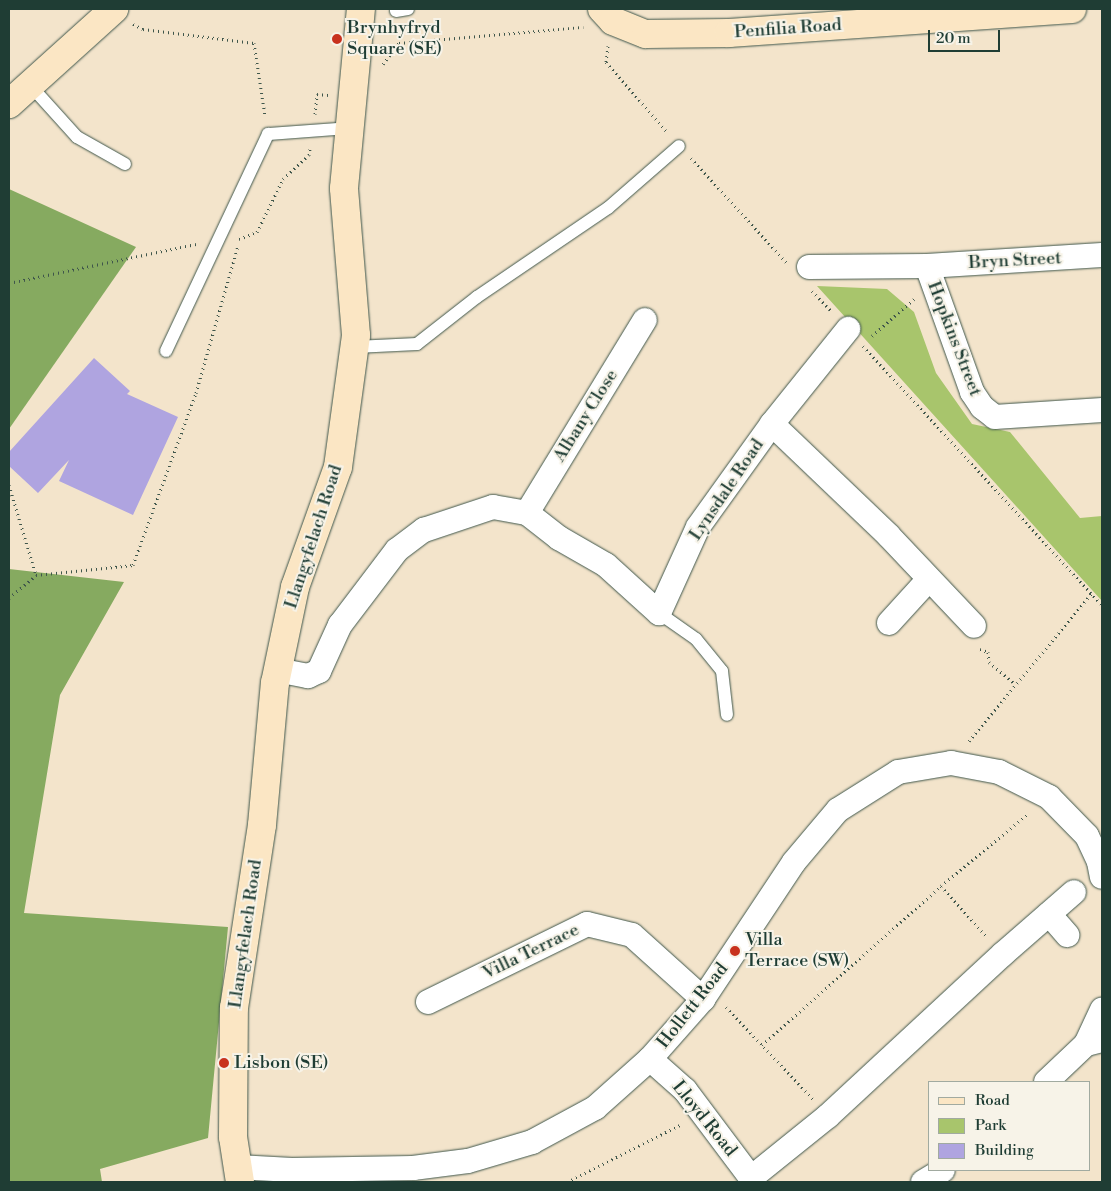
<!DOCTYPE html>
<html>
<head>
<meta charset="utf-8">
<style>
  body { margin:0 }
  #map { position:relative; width:1111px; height:1191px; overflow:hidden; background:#f3e4cb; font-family:"Libre Bodoni",serif }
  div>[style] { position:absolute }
  .green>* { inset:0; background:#a8c56c }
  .forest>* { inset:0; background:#86aa60 }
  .building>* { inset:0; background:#afa4e0 }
  .path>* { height:3px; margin-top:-1.5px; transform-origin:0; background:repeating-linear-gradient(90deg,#3f564b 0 1px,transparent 0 5px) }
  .roads { filter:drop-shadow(0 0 1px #3f564b) drop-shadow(0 0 1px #3f564b) }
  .lane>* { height:12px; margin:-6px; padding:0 6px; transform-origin:6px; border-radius:6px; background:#fff }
  .street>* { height:24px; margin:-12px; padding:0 12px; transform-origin:12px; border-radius:12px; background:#fff }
  .secondary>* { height:28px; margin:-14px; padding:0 14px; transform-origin:14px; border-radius:14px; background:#fbe6c4 }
  .dots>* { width:14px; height:14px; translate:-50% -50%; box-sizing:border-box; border:2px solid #f7f3e8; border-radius:50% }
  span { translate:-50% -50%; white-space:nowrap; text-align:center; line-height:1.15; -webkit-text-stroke:4px #f7f3e8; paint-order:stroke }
  .poi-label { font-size:18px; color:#1f3d34 }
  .left { translate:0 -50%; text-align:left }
  .street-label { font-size:18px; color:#1f3d34 }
  .frame { position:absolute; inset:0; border:10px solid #1f3d34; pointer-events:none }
  .legend { position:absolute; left:928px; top:1081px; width:162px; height:90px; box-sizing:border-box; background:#f7f3e8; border:1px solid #a1aaa0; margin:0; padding:6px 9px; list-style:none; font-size:15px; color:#1f3d34 }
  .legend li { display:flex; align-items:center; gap:10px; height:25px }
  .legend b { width:25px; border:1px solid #a1aaa0 }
  .scale { position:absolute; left:928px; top:30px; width:72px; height:22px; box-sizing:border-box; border:2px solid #1f3d34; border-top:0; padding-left:6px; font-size:15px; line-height:18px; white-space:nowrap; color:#1f3d34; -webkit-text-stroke:4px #f7f3e8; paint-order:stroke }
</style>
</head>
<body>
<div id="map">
  <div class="green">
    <i style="clip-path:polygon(817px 286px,887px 289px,914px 312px,936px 373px,972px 424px,1010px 432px,1080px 518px,1102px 516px,1102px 601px)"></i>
  </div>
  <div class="forest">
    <i style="clip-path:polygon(9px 189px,136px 247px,9px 429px)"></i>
    <i style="clip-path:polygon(9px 569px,124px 582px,60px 695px,24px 913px,228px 927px,208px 1138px,100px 1169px,102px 1182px,9px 1182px)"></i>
  </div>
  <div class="building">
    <i style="clip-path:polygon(94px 358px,130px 391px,127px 394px,178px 417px,133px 515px,59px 481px,69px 460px,38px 493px,9px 466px,9px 452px)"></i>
  </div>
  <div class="path">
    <i style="left:133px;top:24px;width:11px;rotate:27deg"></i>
    <i style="left:143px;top:29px;width:112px;rotate:7.2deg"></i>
    <i style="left:254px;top:43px;width:74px;rotate:81.4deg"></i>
    <i style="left:608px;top:46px;width:16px;rotate:97deg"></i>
    <i style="left:606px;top:62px;width:94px;rotate:48.9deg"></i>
    <i style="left:383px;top:64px;width:26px;rotate:-53deg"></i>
    <i style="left:399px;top:43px;width:185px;rotate:-5deg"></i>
    <i style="left:315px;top:114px;width:20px;rotate:-84deg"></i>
    <i style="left:317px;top:94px;width:11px;rotate:5deg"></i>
    <i style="left:691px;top:158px;width:141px;rotate:47.6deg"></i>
    <i style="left:239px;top:239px;width:19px;rotate:-21deg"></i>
    <i style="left:257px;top:232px;width:59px;rotate:-63.9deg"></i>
    <i style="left:283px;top:179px;width:35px;rotate:-43deg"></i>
    <i style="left:309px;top:155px;width:6px;rotate:-81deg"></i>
    <i style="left:9px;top:283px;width:191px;rotate:-11.8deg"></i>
    <i style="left:812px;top:291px;width:29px;rotate:46deg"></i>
    <i style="left:872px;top:336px;width:56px;rotate:-41.4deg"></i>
    <i style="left:863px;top:346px;width:352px;rotate:47.3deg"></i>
    <i style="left:9px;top:485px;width:94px;rotate:73.3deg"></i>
    <i style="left:9px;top:598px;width:35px;rotate:-40deg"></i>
    <i style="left:36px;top:575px;width:98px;rotate:-5.9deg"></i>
    <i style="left:133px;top:565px;width:183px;rotate:-69.9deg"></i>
    <i style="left:196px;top:393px;width:153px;rotate:-74.1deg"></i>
    <i style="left:980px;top:649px;width:9px;rotate:21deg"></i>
    <i style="left:988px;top:652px;width:10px;rotate:84deg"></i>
    <i style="left:989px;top:662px;width:34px;rotate:40deg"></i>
    <i style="left:969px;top:741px;width:192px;rotate:-50.3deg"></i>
    <i style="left:941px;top:886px;width:69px;rotate:48deg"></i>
    <i style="left:726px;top:1007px;width:127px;rotate:46.6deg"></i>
    <i style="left:762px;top:1045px;width:239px;rotate:-41.6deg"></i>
    <i style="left:941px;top:886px;width:114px;rotate:-39.7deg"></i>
    <i style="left:567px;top:1182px;width:129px;rotate:-26.8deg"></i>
  </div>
  <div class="roads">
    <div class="lane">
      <i style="left:396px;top:11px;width:12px;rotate:-9deg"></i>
      <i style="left:30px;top:85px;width:70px;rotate:47.9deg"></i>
      <i style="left:77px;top:137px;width:55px;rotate:29.4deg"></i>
      <i style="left:355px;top:347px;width:62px;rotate:-2.8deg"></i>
      <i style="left:417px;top:344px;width:76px;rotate:-38.1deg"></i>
      <i style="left:477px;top:297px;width:158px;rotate:-34.2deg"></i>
      <i style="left:608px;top:208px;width:94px;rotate:-41.1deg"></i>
      <i style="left:166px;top:351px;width:240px;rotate:-64.8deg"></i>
      <i style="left:268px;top:134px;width:81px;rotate:-4.2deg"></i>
      <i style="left:659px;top:613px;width:45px;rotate:35.1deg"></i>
      <i style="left:696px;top:639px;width:41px;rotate:50.9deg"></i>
      <i style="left:722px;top:671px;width:44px;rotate:83.5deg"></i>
    </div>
    <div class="street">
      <i style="left:927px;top:266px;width:134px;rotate:70.3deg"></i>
      <i style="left:972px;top:392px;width:18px;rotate:56deg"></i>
      <i style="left:982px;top:407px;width:16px;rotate:38deg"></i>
      <i style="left:995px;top:417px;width:107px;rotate:-3.7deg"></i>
      <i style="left:809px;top:267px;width:118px;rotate:-0.5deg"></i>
      <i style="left:927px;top:266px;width:175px;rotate:-3.6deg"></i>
      <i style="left:772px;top:424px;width:161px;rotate:43.7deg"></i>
      <i style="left:888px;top:535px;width:125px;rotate:46.6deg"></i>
      <i style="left:527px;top:513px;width:226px;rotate:-58.6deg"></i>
      <i style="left:889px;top:623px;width:59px;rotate:-47.7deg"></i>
      <i style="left:277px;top:670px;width:32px;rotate:11deg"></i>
      <i style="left:308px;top:676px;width:12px;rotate:-24deg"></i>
      <i style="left:319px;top:671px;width:51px;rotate:-65.5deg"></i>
      <i style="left:340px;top:625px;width:94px;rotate:-52.8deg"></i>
      <i style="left:397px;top:550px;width:34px;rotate:-37deg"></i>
      <i style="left:424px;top:530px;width:73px;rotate:-18.4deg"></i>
      <i style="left:493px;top:507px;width:35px;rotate:10deg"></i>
      <i style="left:527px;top:513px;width:41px;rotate:38deg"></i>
      <i style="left:559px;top:538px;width:54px;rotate:29.9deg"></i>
      <i style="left:606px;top:565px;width:72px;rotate:42.2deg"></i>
      <i style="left:659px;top:613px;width:94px;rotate:-65.6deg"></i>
      <i style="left:698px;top:527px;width:127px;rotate:-54.3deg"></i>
      <i style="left:772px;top:424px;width:122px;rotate:-51.3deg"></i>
      <i style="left:1049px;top:914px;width:28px;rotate:49deg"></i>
      <i style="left:428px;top:1002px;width:177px;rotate:-26.1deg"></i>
      <i style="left:587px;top:924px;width:46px;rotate:13.7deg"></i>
      <i style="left:632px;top:935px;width:96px;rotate:42deg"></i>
      <i style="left:1086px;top:1044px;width:38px;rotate:-65deg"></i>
      <i style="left:650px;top:1059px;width:47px;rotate:41.5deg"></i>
      <i style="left:685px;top:1090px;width:115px;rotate:53.1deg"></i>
      <i style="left:1046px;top:1082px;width:55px;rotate:-43.5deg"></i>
      <i style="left:1086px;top:1044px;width:16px;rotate:-14deg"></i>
      <i style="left:237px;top:1167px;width:55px;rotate:3.1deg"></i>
      <i style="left:292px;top:1170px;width:121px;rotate:-0.9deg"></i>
      <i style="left:413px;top:1168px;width:55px;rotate:-7.3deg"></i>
      <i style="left:468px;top:1161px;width:67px;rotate:-16.5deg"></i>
      <i style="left:532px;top:1142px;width:72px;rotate:-28.4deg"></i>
      <i style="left:595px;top:1108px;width:74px;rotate:-41.7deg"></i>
      <i style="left:650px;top:1059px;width:80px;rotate:-48.5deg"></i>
      <i style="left:703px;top:999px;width:164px;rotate:-56.4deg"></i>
      <i style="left:794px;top:862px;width:68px;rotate:-49.8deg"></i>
      <i style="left:838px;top:810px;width:71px;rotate:-32.3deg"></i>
      <i style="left:898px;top:772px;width:54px;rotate:-9.6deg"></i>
      <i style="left:951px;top:763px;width:49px;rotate:10.6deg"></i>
      <i style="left:999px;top:772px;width:56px;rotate:26.6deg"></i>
      <i style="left:1049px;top:797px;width:54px;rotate:45.7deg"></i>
      <i style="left:1087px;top:836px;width:29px;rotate:65deg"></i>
      <i style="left:1099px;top:862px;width:15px;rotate:79deg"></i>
      <i style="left:751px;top:1178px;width:99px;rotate:-38.8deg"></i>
      <i style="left:828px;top:1116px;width:238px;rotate:-42.8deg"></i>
      <i style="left:1003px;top:954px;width:94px;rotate:-41.1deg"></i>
      <i style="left:923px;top:1182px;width:23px;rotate:-31deg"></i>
    </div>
    <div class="secondary">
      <i style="left:602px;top:9px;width:16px;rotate:47deg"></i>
      <i style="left:613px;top:21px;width:35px;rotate:22deg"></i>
      <i style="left:646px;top:34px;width:83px;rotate:-0.7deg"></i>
      <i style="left:729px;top:33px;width:344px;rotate:-4deg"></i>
      <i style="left:9px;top:104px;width:142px;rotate:-42.1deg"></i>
      <i style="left:240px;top:1182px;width:46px;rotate:-98.8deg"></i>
      <i style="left:233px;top:1137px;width:129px;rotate:-89.6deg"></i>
      <i style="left:234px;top:1008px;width:185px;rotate:-81.3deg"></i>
      <i style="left:262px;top:825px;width:143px;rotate:-84.8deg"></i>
      <i style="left:275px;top:683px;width:98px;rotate:-78.2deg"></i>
      <i style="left:295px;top:587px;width:127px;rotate:-70.3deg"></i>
      <i style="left:338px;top:467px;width:133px;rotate:-82.2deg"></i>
      <i style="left:356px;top:335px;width:147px;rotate:-94.7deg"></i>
      <i style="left:344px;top:188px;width:180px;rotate:-84.6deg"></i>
    </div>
  </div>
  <div class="dots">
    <i style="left:337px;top:39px;background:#c8321e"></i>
    <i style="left:735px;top:951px;background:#c8321e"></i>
    <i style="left:224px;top:1063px;background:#c8321e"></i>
  </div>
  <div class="poi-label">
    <span class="left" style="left:347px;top:39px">Brynhyfryd<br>Square (SE)</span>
    <span class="left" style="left:745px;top:951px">Villa<br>Terrace (SW)</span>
    <span class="left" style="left:234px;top:1063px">Lisbon (SE)</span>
  </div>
  <div class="street-label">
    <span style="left:788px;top:29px;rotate:-4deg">Penfilia Road</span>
    <span style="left:1015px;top:261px;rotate:-3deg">Bryn Street</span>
    <span style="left:954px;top:339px;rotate:69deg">Hopkins Street</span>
    <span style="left:586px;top:416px;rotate:-58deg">Albany Close</span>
    <span style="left:727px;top:490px;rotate:-56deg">Lynsdale Road</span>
    <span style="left:314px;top:537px;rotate:-72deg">Llangyfelach Road</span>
    <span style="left:246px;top:934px;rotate:-82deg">Llangyfelach Road</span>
    <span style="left:531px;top:952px;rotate:-26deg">Villa Terrace</span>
    <span style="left:693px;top:1006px;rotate:-52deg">Hollett Road</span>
    <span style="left:704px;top:1119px;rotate:51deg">Lloyd Road</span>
  </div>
  <div class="frame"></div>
  <ul class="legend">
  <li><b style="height:6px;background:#fbe6c4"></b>Road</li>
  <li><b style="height:14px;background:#a8c56c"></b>Park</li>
  <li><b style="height:14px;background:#afa4e0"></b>Building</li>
  </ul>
  <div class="scale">20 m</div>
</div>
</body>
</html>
